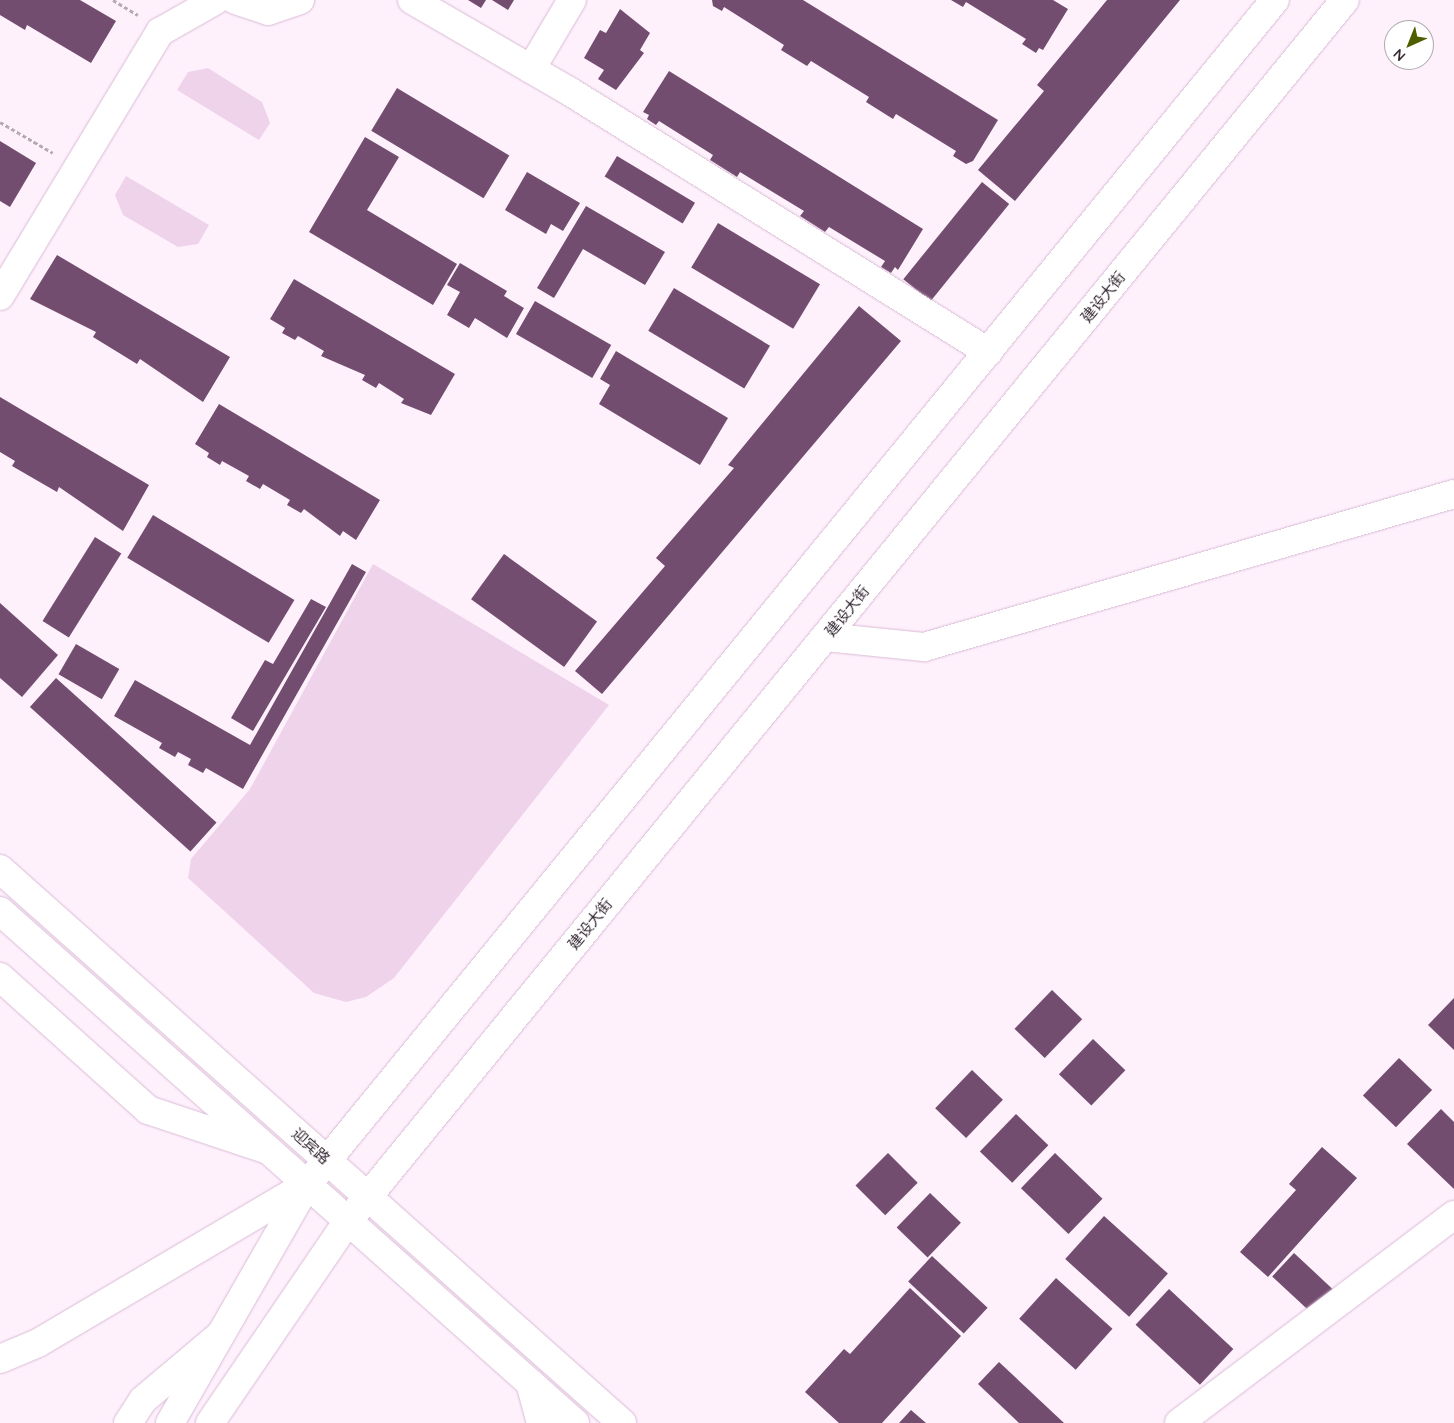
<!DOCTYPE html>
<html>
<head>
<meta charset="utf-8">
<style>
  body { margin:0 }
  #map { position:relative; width:1454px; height:1423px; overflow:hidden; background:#fef1fc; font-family:Quicksand,"Noto Sans SC",sans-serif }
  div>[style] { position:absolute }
  .green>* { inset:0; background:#eed3ea }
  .building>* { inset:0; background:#734d6f; transform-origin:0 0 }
  .path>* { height:3px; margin-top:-1.5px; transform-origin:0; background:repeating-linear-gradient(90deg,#b5a9b3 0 4px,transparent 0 6.5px) }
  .roads { filter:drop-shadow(0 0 1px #dabbd6) drop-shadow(0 0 1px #dabbd6) }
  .minor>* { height:28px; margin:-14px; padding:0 14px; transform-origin:14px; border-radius:14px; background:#fff }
  .major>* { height:28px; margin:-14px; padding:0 14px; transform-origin:14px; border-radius:14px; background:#fff }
  .highway>* { height:28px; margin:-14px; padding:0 14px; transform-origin:14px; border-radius:14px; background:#fff }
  span { translate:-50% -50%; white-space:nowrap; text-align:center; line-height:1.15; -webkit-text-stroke:5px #fff; paint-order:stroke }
  .street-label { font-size:15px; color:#352933 }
  .north { position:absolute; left:1384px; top:20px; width:50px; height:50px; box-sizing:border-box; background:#fff; border:1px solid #aea9ad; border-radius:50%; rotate:224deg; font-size:14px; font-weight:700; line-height:20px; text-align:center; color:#352933 }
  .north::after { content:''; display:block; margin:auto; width:18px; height:22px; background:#4e5e00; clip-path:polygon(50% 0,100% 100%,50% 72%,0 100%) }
</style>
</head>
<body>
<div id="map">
  <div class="green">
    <i style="clip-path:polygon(208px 68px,262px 102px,270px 123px,259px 140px,177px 90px,188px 72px)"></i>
    <i style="clip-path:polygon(126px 176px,209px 225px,198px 244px,178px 247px,123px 215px,115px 195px)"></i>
    <i style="clip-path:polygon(373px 564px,609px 705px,394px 978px,366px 997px,346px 1002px,314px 993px,188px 878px,191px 859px,250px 789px)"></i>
  </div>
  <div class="building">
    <i style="clip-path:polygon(0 0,80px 0,116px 21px,91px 63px,27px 25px,25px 30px,0 15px)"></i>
    <i style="clip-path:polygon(468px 0,486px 0,481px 8px)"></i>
    <i style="clip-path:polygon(492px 0,514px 0,508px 10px)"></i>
    <i style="clip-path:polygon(712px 0,803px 0,998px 120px,973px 161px,966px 164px,953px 156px,956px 151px,896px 114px,893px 119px,866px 102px,869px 97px,811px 61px,807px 66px,781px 50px,784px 45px,724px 7px,722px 11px,713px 6px)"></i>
    <i style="clip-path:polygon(951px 0,1053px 0,1068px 9px,1043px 50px,1039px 48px,1036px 53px,1022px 44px,1026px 39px,966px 2px,963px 7px)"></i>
    <i style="clip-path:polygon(1107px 0,1180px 0,1015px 201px,978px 170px,1044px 91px,1037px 85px)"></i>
    <i style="clip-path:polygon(620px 9px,650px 33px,640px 50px,644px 53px,616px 90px,598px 79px,604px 70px,584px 58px,600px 30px,606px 33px)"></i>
    <i style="clip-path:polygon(669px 71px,923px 229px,898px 270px,895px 267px,891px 273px,881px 267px,885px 261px,829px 227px,825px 232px,800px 216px,804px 211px,740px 172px,737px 177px,710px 160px,713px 155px,659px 121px,656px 125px,647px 119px,649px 115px,643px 112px)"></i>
    <i style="left:397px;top:88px;width:131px;height:50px;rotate:31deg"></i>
    <i style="clip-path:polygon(365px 137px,399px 157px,367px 210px,457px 264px,433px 305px,309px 232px)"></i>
    <i style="clip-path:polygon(0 141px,36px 163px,10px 207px,0 201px)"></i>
    <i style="left:617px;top:156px;width:91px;height:24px;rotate:31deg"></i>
    <i style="clip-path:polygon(527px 172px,580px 203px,563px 231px,551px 224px,546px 234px,505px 210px)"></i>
    <i style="left:982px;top:182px;width:35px;height:125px;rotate:39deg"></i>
    <i style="clip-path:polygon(586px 206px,665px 252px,645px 285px,583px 249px,554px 298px,537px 288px)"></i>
    <i style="left:718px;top:223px;width:119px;height:52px;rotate:31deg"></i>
    <i style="clip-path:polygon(57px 255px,230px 357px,203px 402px,140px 359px,137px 364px,93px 337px,96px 332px,30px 299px)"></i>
    <i style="clip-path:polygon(460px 263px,507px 291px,504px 296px,524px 308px,507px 338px,475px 318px,469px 328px,447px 315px,460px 292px,447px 285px)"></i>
    <i style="clip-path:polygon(294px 279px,455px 374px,431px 415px,401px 403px,404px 399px,379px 383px,376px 388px,362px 380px,365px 375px,321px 356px,324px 351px,298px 336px,295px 340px,282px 333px,285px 328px,270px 319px)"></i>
    <i style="left:674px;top:288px;width:112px;height:50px;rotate:31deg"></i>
    <i style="left:535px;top:301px;width:88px;height:38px;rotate:30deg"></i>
    <i style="clip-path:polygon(859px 306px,901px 341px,602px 694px,575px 671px,665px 566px,656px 558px,734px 468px,728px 465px)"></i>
    <i style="clip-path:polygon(616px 351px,728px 418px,700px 465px,599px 404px,610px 385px,600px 379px)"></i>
    <i style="clip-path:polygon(0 397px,149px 485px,123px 531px,59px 487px,57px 492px,12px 466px,15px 461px,0 452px)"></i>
    <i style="clip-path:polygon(219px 404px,380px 500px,356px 540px,343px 531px,340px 536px,304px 509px,301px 513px,287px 505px,290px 500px,263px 484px,260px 489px,246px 481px,249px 476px,222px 461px,220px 465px,207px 457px,209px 453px,195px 444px)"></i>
    <i style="left:153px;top:515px;width:165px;height:50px;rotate:31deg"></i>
    <i style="left:95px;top:537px;width:31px;height:99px;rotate:32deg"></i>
    <i style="left:504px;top:554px;width:115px;height:56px;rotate:36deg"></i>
    <i style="clip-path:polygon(352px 564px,366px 572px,243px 789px,206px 768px,203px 773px,188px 765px,191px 759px,178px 752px,175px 757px,159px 748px,162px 743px,114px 716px,135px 680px,250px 745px)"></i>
    <i style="clip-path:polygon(311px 599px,326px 607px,253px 731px,231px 718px,265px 660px,273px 664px)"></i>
    <i style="clip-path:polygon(0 603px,58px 655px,22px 697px,0 678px)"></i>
    <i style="left:76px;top:644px;width:50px;height:35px;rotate:30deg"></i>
    <i style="left:56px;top:678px;width:216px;height:39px;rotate:42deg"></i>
    <i style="left:1052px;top:990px;width:42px;height:54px;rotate:44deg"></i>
    <i style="clip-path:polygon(1454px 998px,1454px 1050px,1428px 1025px)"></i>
    <i style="left:1093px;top:1039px;width:45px;height:49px;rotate:44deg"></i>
    <i style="left:1399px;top:1058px;width:46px;height:52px;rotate:44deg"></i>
    <i style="left:972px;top:1070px;width:43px;height:53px;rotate:44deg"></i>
    <i style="clip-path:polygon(1441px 1109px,1454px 1122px,1454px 1189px,1407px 1144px)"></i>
    <i style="left:1016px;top:1114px;width:45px;height:52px;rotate:44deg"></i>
    <i style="clip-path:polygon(1322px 1147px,1357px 1178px,1268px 1277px,1240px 1252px,1296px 1190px,1289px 1184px)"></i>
    <i style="left:888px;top:1153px;width:42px;height:46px;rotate:45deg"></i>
    <i style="left:1055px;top:1153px;width:66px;height:49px;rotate:44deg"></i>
    <i style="left:930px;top:1193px;width:43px;height:48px;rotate:44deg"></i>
    <i style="left:1104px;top:1216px;width:86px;height:58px;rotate:42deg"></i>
    <i style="left:1294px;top:1253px;width:53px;height:32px;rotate:43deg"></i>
    <i style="left:932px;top:1256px;width:76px;height:35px;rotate:43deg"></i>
    <i style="left:1056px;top:1278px;width:76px;height:55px;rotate:42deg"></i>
    <i style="clip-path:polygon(910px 1288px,961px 1336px,882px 1423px,839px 1423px,805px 1392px,844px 1349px,850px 1354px)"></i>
    <i style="left:1169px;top:1289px;width:88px;height:49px;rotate:43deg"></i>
    <i style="clip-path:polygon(999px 1362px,1064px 1423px,1019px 1423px,978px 1384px)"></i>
    <i style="clip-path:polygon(911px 1410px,926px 1423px,899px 1423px)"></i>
  </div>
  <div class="path">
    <i style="left:113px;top:0;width:29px;rotate:31deg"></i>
    <i style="left:0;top:122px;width:61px;rotate:30.3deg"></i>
  </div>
  <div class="roads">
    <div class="minor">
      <i style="left:235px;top:0;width:35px;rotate:18deg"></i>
      <i style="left:268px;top:11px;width:34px;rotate:-19deg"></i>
      <i style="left:412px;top:0;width:181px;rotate:30.1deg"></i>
      <i style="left:569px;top:91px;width:494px;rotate:31.9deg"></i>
      <i style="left:531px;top:69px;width:80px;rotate:-59.3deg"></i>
      <i style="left:0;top:296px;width:309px;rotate:-58.8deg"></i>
      <i style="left:160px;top:32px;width:64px;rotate:-29.7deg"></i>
      <i style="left:825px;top:637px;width:100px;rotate:5.8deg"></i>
      <i style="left:924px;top:647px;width:552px;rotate:-16.1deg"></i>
      <i style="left:0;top:977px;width:199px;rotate:41.9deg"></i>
      <i style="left:148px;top:1110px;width:126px;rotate:18.4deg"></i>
      <i style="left:530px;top:1383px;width:41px;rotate:74.6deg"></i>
      <i style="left:128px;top:1423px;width:27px;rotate:-57deg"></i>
      <i style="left:143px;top:1400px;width:99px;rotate:-40.1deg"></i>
      <i style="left:1179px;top:1423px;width:345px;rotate:-37.1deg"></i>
    </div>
    <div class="major">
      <i style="left:0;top:1359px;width:41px;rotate:-22.8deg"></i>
      <i style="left:38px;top:1343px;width:310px;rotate:-30.5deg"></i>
      <i style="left:170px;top:1423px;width:275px;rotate:-60.1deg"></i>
      <i style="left:307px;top:1185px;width:1530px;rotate:-50.76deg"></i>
      <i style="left:210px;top:1423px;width:245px;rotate:-55.7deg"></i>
      <i style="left:348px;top:1221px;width:1576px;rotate:-50.77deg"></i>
    </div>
    <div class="highway">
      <i style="left:0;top:869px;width:833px;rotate:41.69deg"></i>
      <i style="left:0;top:911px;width:770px;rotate:41.68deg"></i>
    </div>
  </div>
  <div class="street-label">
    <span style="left:1103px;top:297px;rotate:-51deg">建设大街</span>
    <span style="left:847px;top:611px;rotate:-51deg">建设大街</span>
    <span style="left:590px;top:924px;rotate:-51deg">建设大街</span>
    <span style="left:311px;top:1146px;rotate:42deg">迎宾路</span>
  </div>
  <div class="north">N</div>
</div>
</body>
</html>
